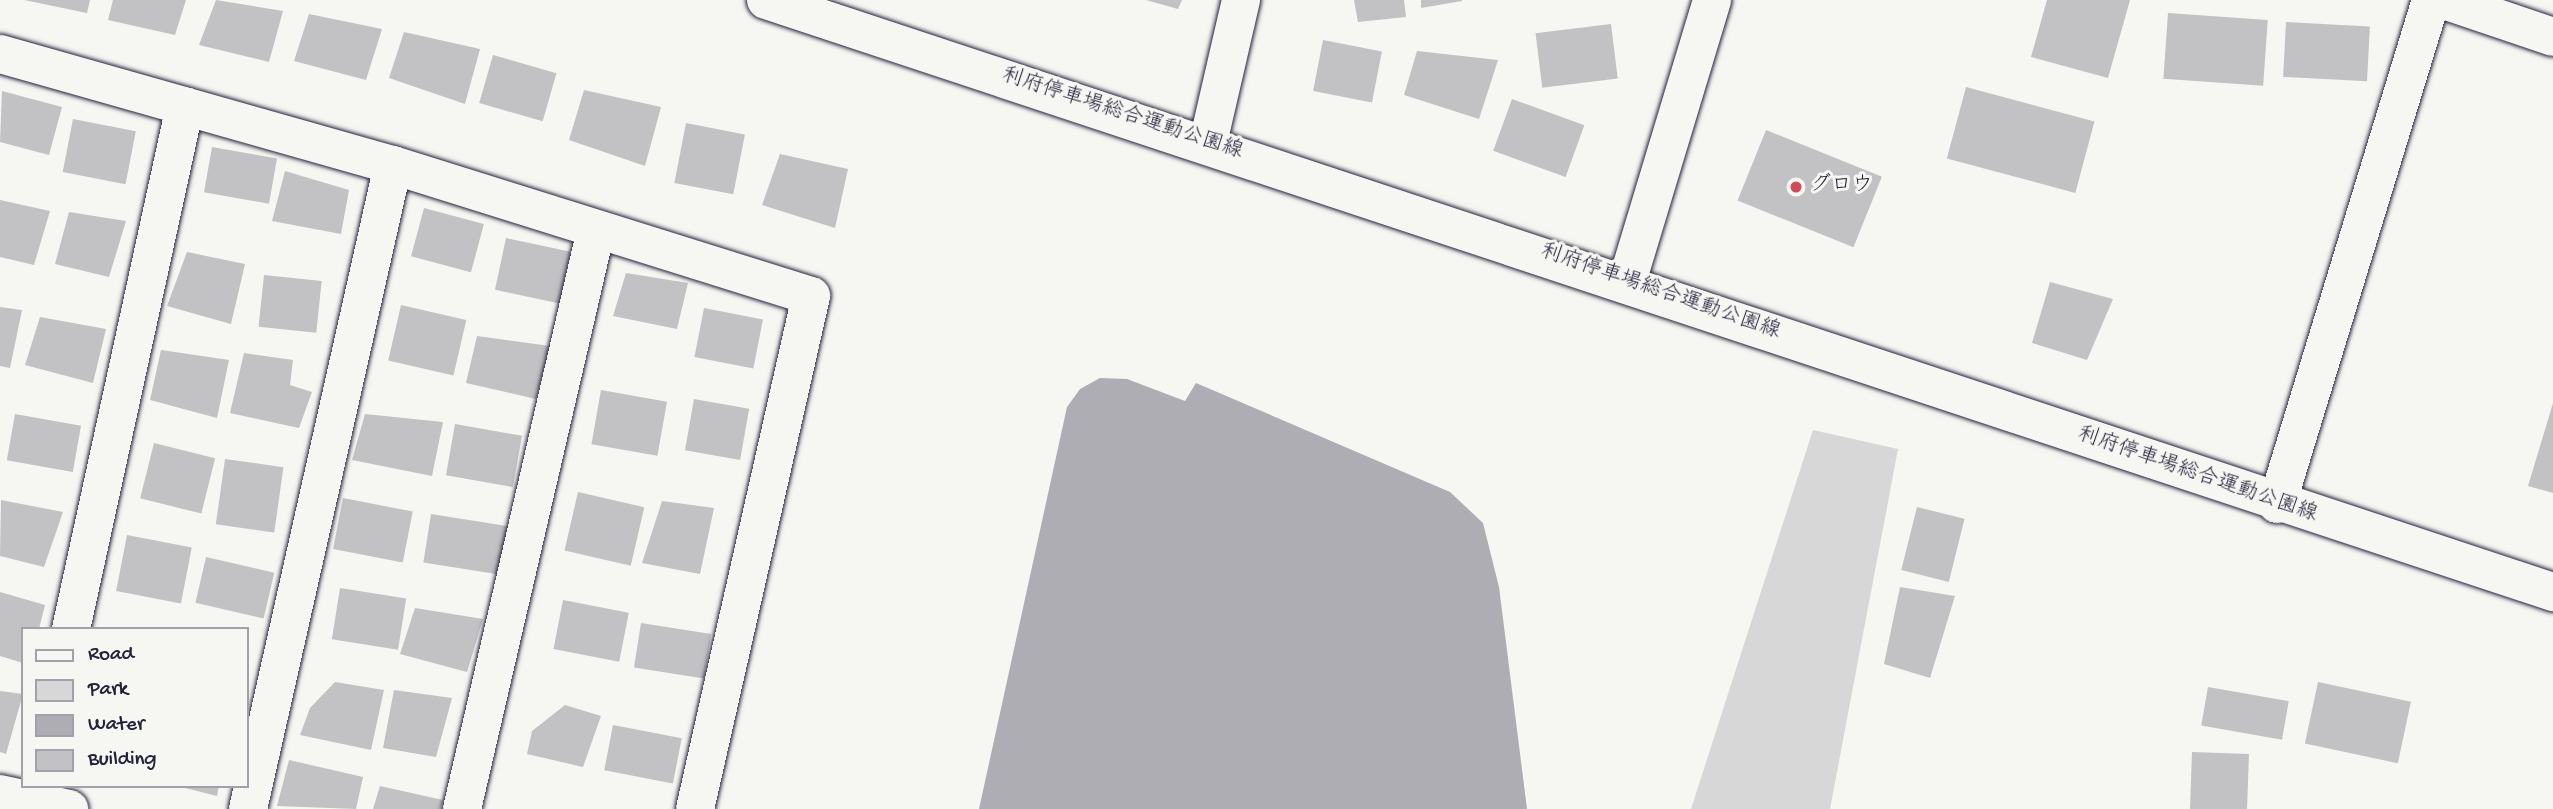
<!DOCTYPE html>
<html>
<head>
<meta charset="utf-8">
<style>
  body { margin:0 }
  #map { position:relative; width:2553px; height:809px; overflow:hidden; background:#f6f6f2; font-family:"Gochi Hand","Klee One",sans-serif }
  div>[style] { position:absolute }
  .green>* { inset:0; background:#d7d7d7 }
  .water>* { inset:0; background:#adadb3 }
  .building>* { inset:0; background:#c2c2c4; transform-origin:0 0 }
  .roads { filter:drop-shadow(0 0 2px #22223b) drop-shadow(0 0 2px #22223b) }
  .minor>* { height:38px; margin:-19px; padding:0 19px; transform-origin:19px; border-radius:19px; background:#f6f6f2 }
  .tertiary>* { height:38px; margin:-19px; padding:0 19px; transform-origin:19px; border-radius:19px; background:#f6f6f2 }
  .secondary>* { height:38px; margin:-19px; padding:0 19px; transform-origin:19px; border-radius:19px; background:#f6f6f2 }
  .dots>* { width:19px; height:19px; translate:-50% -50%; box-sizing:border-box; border:4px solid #f6f6f2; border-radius:50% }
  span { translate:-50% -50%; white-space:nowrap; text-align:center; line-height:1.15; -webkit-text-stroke:6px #f6f6f2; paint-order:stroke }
  .street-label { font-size:21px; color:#22223b }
  .poi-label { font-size:21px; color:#22223b }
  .left { translate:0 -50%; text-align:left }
  .legend { position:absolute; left:21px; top:627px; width:228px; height:161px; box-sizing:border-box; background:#f6f6f2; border:2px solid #a1a1a9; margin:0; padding:9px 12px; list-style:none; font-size:21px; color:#22223b }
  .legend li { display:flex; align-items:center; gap:14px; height:35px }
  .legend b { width:35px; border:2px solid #a1a1a9 }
</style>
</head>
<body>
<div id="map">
  <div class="green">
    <i style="clip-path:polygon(1813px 430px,1898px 449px,1830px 809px,1691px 809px)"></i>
  </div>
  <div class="water">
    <i style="clip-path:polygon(1100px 378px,1127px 379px,1185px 401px,1196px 383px,1450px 492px,1483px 523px,1499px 587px,1527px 809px,979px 809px,1067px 407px,1080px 389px)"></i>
  </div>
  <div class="building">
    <i style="clip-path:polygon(24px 0,90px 0,87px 13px)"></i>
    <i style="clip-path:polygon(113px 0,186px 0,175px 35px,108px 20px)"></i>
    <i style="clip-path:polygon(216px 0,283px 11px,269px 62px,199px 45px)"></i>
    <i style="clip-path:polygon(1146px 0,1182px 0,1178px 9px)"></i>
    <i style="clip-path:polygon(1354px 0,1404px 0,1406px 17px,1358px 22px)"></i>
    <i style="clip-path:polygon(1421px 0,1462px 0,1462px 1px,1421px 8px)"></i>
    <i style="clip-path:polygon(2047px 0,2130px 0,2108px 78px,2031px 57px)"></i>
    <i style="left:2168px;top:13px;width:100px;height:66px;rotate:4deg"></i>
    <i style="clip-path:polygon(309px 14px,382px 29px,366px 80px,294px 61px)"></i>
    <i style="left:2286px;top:22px;width:84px;height:55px;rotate:3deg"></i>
    <i style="left:1611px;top:24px;width:55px;height:76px;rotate:83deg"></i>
    <i style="clip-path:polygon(404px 32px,480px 49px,465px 104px,389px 78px)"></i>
    <i style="left:1323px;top:40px;width:60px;height:52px;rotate:11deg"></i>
    <i style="clip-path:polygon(1417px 51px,1498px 60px,1479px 119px,1404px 95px)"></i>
    <i style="left:493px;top:55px;width:66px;height:50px;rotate:16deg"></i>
    <i style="left:1966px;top:87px;width:133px;height:74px;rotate:15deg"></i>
    <i style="clip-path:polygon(584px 90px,661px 107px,645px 166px,569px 140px)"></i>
    <i style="clip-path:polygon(2px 91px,62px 107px,49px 155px,0 142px)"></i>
    <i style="left:1512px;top:99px;width:77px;height:55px;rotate:20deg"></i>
    <i style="left:73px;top:119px;width:64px;height:54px;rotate:11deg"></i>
    <i style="left:686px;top:123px;width:60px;height:61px;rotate:11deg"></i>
    <i style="left:1766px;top:130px;width:125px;height:76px;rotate:22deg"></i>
    <i style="left:212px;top:147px;width:66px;height:46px;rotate:10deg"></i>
    <i style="clip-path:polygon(780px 154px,848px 169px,835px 228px,762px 205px)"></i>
    <i style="clip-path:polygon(285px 171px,349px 190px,341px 234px,272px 221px)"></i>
    <i style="clip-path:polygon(0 200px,50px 211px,34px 265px,0 257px)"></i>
    <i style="left:424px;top:208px;width:62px;height:50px;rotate:15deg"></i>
    <i style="clip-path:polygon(69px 212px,126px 221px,109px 277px,55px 264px)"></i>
    <i style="left:506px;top:238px;width:66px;height:53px;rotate:12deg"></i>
    <i style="clip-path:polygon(187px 252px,245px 264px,231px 324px,167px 306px)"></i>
    <i style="clip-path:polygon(626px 273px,688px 283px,677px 329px,613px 316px)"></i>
    <i style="left:264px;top:275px;width:58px;height:52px;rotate:6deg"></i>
    <i style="clip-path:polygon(2050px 282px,2113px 299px,2087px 360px,2032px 343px)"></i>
    <i style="left:401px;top:305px;width:67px;height:57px;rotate:13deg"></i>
    <i style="clip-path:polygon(0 307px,22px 310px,10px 368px,0 366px)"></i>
    <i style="left:704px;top:308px;width:60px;height:50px;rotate:11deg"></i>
    <i style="clip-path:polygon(40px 317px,106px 329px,93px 383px,25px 365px)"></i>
    <i style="clip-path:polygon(477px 336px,550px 346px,536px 399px,466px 383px)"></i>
    <i style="clip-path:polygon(161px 350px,229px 360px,217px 418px,150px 400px)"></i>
    <i style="clip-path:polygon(244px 353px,293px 360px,290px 385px,312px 392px,299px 428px,230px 413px)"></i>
    <i style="left:601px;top:390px;width:67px;height:55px;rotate:10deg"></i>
    <i style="left:694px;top:399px;width:56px;height:52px;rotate:10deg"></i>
    <i style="clip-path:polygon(2553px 403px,2553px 493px,2528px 486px)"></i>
    <i style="left:15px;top:414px;width:67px;height:47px;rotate:10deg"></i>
    <i style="clip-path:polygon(365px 414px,443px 422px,432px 476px,352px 460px)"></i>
    <i style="left:455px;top:424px;width:68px;height:52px;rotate:10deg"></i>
    <i style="left:154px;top:443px;width:63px;height:57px;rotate:14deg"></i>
    <i style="left:225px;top:459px;width:59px;height:66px;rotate:8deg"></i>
    <i style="left:578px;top:492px;width:68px;height:60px;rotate:13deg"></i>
    <i style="left:343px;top:498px;width:71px;height:52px;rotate:11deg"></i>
    <i style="clip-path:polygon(1px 500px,63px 512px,44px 567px,0 556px)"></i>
    <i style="clip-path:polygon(662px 501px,714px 508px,700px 574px,642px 563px)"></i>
    <i style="left:1917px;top:507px;width:49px;height:65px;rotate:14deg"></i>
    <i style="left:431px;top:514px;width:80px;height:49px;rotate:9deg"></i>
    <i style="left:127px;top:535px;width:66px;height:57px;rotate:11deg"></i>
    <i style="left:206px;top:557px;width:70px;height:47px;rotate:13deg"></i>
    <i style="clip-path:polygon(1900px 587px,1955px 596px,1930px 678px,1884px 664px)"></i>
    <i style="left:340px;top:588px;width:67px;height:52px;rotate:9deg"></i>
    <i style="clip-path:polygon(0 592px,45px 605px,39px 629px,23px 629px,23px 663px,0 656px)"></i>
    <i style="left:563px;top:600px;width:67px;height:50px;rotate:11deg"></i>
    <i style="clip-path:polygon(415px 608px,483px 619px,467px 672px,400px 654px)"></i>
    <i style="left:641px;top:623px;width:71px;height:45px;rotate:9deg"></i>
    <i style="clip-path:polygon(335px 682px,384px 690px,371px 750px,300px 735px,310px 708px)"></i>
    <i style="left:2318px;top:682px;width:95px;height:63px;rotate:12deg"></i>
    <i style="left:2208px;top:687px;width:82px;height:39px;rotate:10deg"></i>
    <i style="clip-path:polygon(394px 690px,452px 698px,436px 757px,383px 748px)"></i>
    <i style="clip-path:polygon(0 691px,23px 694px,6px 754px,0 752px)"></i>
    <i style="clip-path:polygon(565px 705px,601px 716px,583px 767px,527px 754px,532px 731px)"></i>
    <i style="left:613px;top:725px;width:70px;height:46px;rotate:11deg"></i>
    <i style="left:2192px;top:752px;width:57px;height:57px;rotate:2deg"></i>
    <i style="clip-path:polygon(289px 760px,363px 777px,356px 809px,277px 806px)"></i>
    <i style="clip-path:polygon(177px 786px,219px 786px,217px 796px)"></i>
    <i style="clip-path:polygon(380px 786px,443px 800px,441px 809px,373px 809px)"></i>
  </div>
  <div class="roads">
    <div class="minor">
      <i style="left:2444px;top:0;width:115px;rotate:18.7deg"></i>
      <i style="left:0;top:54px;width:408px;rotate:15.8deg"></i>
      <i style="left:393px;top:165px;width:438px;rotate:17.4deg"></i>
      <i style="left:811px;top:296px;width:526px;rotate:102.74deg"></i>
      <i style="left:1627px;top:282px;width:295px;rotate:-73.2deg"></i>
      <i style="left:2277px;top:504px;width:527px;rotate:-73.01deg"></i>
      <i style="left:71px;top:629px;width:535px;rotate:-77.7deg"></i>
      <i style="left:0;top:794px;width:71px;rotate:12.3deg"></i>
      <i style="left:248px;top:809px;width:660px;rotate:-77.31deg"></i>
      <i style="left:462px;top:809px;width:594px;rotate:-76.97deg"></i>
    </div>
    <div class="tertiary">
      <i style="left:1208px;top:143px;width:147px;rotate:-77deg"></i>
    </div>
    <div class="secondary">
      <i style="left:766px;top:0;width:1883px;rotate:18.33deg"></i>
    </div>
  </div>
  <div class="dots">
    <i style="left:1796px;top:187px;background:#d1495b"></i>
  </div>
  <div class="street-label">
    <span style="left:1122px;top:115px;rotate:18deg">利府停車場総合運動公園線</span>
    <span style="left:1660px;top:293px;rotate:19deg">利府停車場総合運動公園線</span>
    <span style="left:2197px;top:476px;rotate:19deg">利府停車場総合運動公園線</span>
  </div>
  <div class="poi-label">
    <span class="left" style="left:1810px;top:187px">グロウ</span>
  </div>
  <ul class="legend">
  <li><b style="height:9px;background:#f6f6f2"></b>Road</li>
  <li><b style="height:19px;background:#d7d7d7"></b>Park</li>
  <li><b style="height:19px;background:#adadb3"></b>Water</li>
  <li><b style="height:19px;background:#c2c2c4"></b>Building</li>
  </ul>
</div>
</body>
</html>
